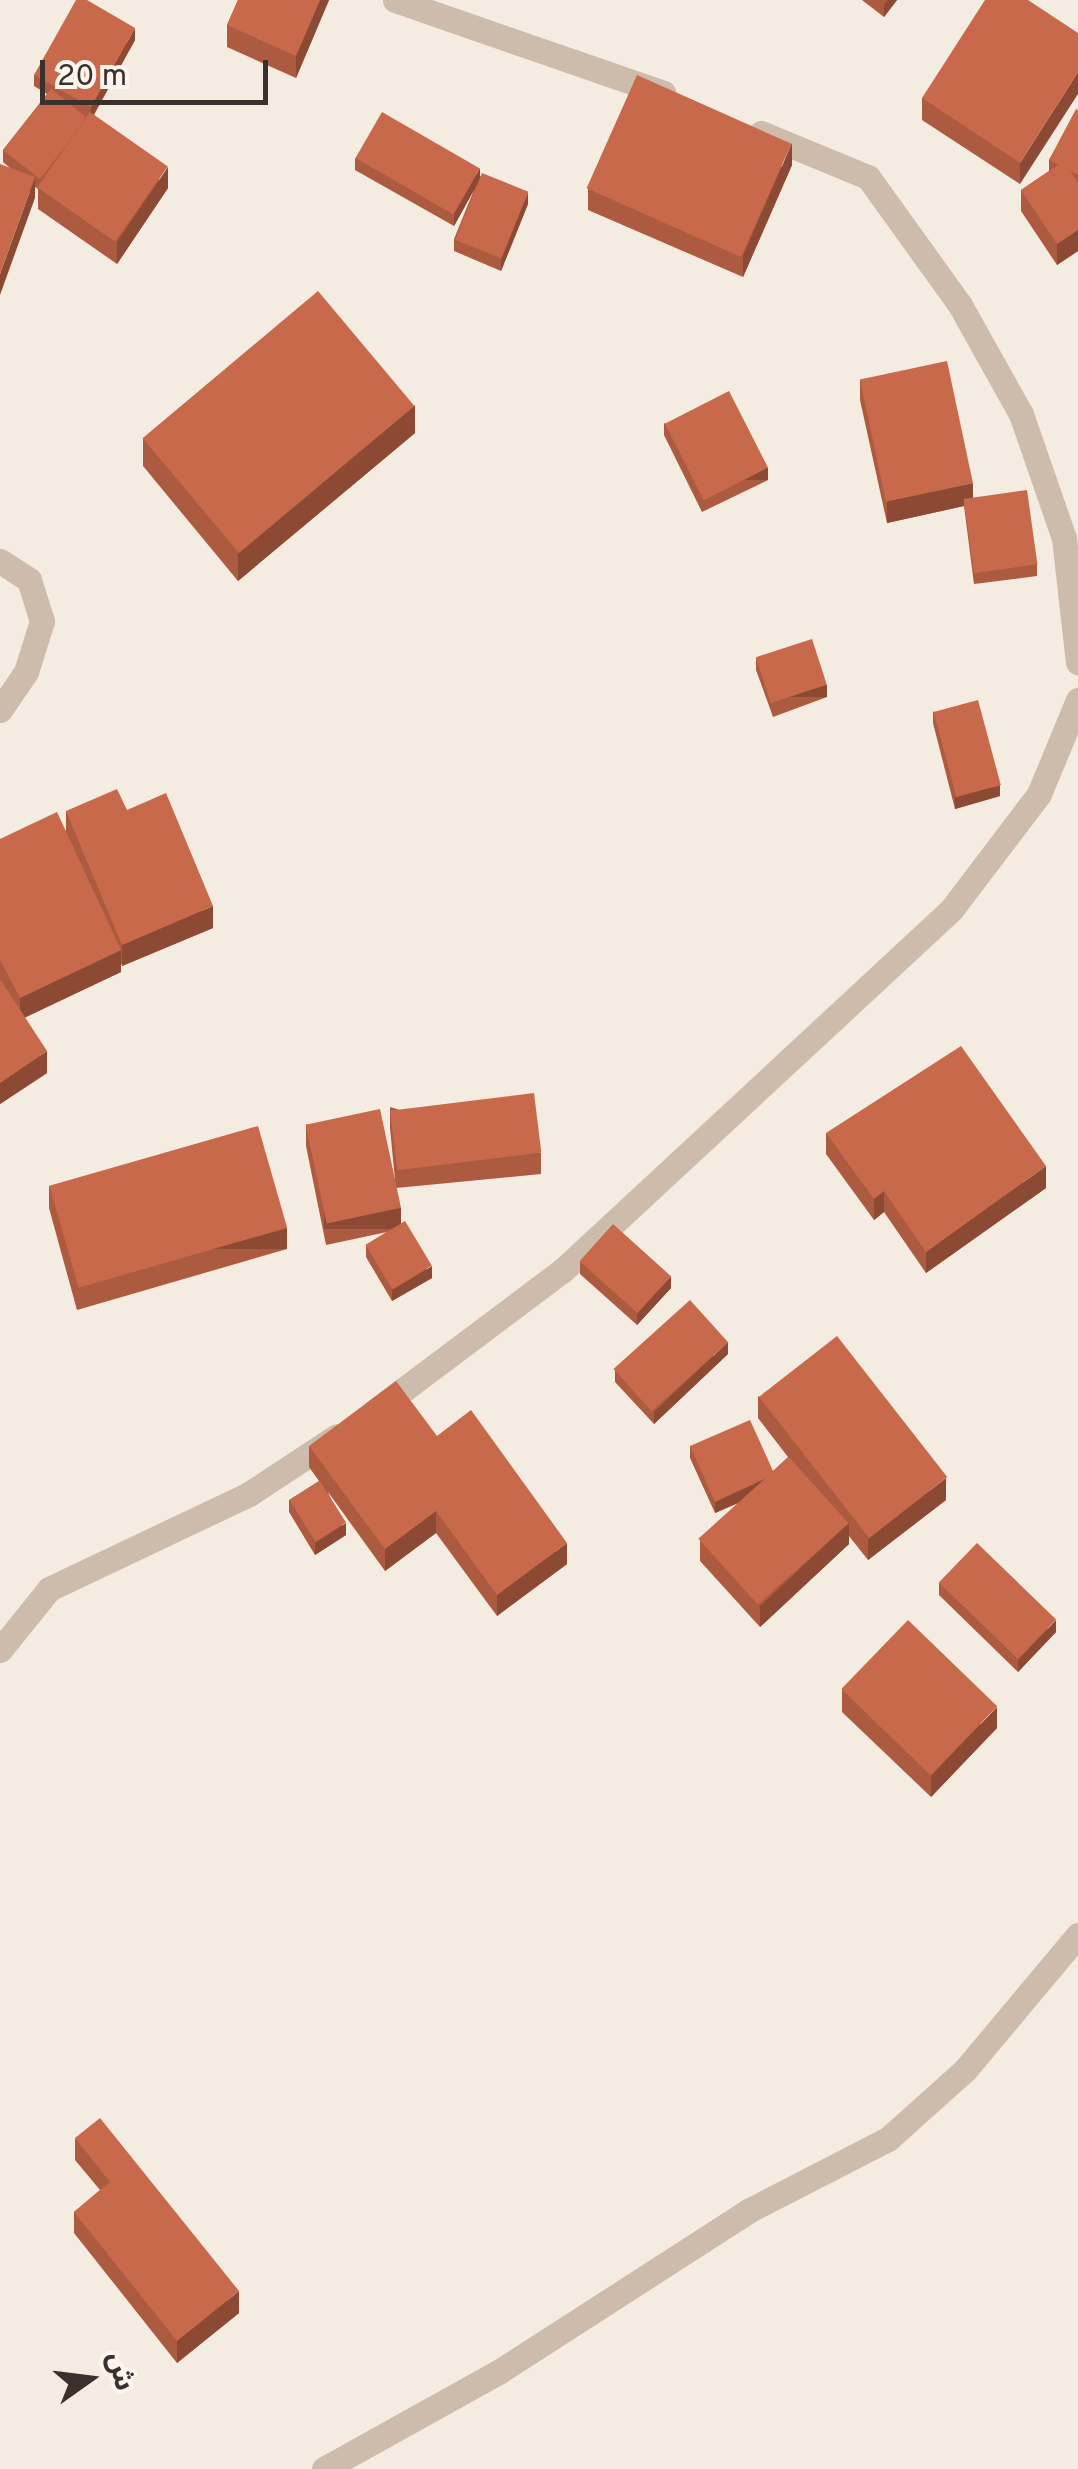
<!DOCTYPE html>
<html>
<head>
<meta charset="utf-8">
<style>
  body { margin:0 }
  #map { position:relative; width:1078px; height:2469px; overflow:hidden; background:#f4ebe1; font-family:Overpass,"Noto Sans Arabic",sans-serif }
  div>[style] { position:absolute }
  .minor>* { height:25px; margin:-12.5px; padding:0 12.5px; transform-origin:12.5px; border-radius:12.5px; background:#cdbbac }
  .wall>* { inset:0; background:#ac5a40 }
  .shaded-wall>* { inset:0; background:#8c4a34; transform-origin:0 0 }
  .building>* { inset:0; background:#c8694b; transform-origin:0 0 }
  span { translate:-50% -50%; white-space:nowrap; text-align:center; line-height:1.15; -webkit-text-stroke:8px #fbf5ee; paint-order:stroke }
  .north { position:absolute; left:40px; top:2329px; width:100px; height:100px; -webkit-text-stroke:8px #fbf5ee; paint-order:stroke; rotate:76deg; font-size:28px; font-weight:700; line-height:40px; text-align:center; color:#3b302b }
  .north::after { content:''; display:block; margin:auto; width:35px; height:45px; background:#3b302b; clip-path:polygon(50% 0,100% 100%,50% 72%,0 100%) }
  .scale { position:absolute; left:40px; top:60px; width:228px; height:45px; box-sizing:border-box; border:5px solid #3b302b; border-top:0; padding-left:12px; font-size:30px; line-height:35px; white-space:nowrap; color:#3b302b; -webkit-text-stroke:8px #fbf5ee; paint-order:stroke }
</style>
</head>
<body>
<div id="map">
  <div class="minor">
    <i style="left:395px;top:0;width:284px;rotate:19.1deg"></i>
    <i style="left:761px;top:133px;width:116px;rotate:22.4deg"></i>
    <i style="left:868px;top:177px;width:158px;rotate:54.3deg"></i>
    <i style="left:960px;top:305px;width:125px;rotate:60.8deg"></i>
    <i style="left:1021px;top:414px;width:131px;rotate:70.9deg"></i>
    <i style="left:1064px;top:538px;width:125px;rotate:83.6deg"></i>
    <i style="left:0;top:561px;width:35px;rotate:33deg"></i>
    <i style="left:29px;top:580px;width:43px;rotate:72.4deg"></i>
    <i style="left:42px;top:621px;width:53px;rotate:107.4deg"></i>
    <i style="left:26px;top:672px;width:46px;rotate:124.4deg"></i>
    <i style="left:375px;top:1411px;width:235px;rotate:-36.9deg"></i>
    <i style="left:563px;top:1270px;width:529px;rotate:-42.86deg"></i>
    <i style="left:951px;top:910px;width:146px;rotate:-52.8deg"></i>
    <i style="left:1039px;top:794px;width:102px;rotate:-67.5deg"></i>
    <i style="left:0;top:1650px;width:78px;rotate:-51.2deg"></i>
    <i style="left:49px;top:1589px;width:221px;rotate:-25.4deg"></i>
    <i style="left:249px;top:1494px;width:105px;rotate:-33.4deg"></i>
    <i style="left:324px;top:2469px;width:201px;rotate:-29.1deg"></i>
    <i style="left:500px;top:2371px;width:295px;rotate:-32.8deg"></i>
    <i style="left:748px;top:2211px;width:157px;rotate:-27.2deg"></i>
    <i style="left:888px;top:2139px;width:103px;rotate:-41.9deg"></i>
    <i style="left:965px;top:2070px;width:176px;rotate:-50.1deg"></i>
  </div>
  <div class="wall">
    <i style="clip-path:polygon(238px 0,329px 0,296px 78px,227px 47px,227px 25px)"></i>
    <i style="clip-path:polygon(862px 0,897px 0,884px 17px)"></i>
    <i style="clip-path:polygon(1028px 0,1020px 184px,922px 120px,922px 98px)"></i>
    <i style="clip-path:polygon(135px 40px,94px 115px,168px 188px,117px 264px,38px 209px,38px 189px,35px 187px,35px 198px,10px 168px,3px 162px,3px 150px,47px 94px,34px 86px,34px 75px)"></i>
    <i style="clip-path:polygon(1078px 110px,1078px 251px,1057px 265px,1021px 211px,1021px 190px,1049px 171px,1049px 160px)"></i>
    <i style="clip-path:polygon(355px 158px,480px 176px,528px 204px,501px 271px,454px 251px,454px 239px,474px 190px,454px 226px,355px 170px)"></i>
    <i style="clip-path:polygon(792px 165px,743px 277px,588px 210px,588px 189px)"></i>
    <i style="clip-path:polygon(860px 379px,1037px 564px,1037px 576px,974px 584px,964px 506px,887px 523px,860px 400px)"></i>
    <i style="clip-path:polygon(664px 423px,768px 480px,702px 512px,664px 435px)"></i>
    <i style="clip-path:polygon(415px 433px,238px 581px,143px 466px,143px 438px)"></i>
    <i style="clip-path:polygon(756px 658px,827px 697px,773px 717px,756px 670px)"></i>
    <i style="clip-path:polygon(933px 711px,1000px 796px,955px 809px,933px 723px)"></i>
    <i style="clip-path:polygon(127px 810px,213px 928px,122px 966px,121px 963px,121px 972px,25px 1017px,47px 1073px,0 1104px,0 839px,66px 831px,66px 811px)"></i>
    <i style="clip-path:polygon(390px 1107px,541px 1153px,541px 1174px,396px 1188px,401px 1224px,432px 1278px,392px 1301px,366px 1257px,366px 1245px,387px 1232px,326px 1245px,306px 1146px,306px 1124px,395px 1180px,390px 1128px)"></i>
    <i style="clip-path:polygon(826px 1133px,1046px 1188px,926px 1273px,884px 1212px,874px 1220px,826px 1154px)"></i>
    <i style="clip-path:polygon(49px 1186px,287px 1249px,77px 1310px,49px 1208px)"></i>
    <i style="clip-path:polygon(580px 1262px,671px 1288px,637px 1325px,580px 1274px)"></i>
    <i style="clip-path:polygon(728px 1354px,654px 1424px,615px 1382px,615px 1370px)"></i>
    <i style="clip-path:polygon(758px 1396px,946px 1500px,868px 1560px,849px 1536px,849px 1544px,760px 1627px,700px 1561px,700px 1540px,741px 1502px,715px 1513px,690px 1458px,690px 1446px,773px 1471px,788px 1457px,758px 1418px)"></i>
    <i style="clip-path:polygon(437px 1436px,567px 1564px,497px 1616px,436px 1533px,385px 1571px,328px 1492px,346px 1535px,315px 1555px,289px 1512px,289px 1500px,319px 1481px,309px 1467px,309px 1446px)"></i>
    <i style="clip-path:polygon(939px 1583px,1056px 1632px,1018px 1672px,939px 1595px)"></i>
    <i style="clip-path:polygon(842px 1690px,997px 1728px,931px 1797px,842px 1712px)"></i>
    <i style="clip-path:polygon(75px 2138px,239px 2313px,177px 2363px,74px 2233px,74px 2212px,100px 2190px,75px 2160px)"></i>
  </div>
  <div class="shaded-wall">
    <i style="clip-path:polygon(320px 0,329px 0,296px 78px,296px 56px)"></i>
    <i style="clip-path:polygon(888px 0,897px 0,884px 17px,884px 5px)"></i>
    <i style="clip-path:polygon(135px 28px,135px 40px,91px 119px,91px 107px)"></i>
    <i style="clip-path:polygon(1078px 72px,1078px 94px,1020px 184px,1020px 163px)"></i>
    <i style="clip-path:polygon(792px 143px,792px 165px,743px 277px,743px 256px)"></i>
    <i style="clip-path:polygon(168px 167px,168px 188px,117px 264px,117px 242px)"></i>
    <i style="clip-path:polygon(480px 168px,480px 179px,454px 226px,454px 214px)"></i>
    <i style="clip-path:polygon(35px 177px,35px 198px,0 295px,0 274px)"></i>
    <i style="clip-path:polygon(528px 192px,528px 204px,501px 271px,501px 259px)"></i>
    <i style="clip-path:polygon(1078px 230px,1078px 251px,1057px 265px,1057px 244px)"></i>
    <i style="clip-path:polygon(415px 405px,415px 433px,238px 581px,238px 553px)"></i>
    <i style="left:768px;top:468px;width:12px;height:73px;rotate:90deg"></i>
    <i style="clip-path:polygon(973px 483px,973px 504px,964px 498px,964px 506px,887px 523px,887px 501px)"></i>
    <i style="left:827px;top:685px;width:12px;height:58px;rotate:90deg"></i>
    <i style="clip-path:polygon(1000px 785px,1000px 796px,955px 809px,955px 797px)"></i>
    <i style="clip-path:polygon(213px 906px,213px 928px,122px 966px,122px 945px)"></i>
    <i style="clip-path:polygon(121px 950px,121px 972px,20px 1020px,20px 998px)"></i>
    <i style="clip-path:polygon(47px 1051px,47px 1073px,0 1104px,0 1083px)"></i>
    <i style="clip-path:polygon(1046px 1166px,1046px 1188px,926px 1273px,926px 1252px)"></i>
    <i style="clip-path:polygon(884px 1191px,884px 1212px,874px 1220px,874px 1199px)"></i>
    <i style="left:401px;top:1208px;width:21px;height:77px;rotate:90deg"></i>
    <i style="left:287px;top:1228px;width:21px;height:218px;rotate:90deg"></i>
    <i style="clip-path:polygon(432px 1266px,432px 1278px,392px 1301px,392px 1290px)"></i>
    <i style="clip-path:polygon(671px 1276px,671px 1288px,637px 1325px,637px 1313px)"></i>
    <i style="clip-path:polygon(728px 1342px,728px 1354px,654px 1424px,654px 1412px)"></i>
    <i style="clip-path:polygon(775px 1474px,775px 1486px,715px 1513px,715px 1502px)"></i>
    <i style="clip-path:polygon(946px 1478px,946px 1500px,868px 1560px,868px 1539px)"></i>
    <i style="clip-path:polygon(436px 1511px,436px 1533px,385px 1571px,385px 1549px)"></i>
    <i style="clip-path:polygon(346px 1523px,346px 1535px,315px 1555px,315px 1543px)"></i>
    <i style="clip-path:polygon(849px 1523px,849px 1544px,760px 1627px,760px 1606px)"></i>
    <i style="clip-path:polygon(567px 1543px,567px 1564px,497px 1616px,497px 1595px)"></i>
    <i style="clip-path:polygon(1056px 1620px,1056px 1632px,1018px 1672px,1018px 1660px)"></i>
    <i style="clip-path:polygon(997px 1707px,997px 1728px,931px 1797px,931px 1776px)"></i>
    <i style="clip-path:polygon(239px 2291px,239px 2313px,177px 2363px,177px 2341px)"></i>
  </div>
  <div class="building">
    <i style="clip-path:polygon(76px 0,87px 0,135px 28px,91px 107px,34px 75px)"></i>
    <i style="clip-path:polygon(238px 0,320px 0,296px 56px,227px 25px)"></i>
    <i style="clip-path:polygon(985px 0,1028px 0,1078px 33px,1078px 72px,1020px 163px,922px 98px)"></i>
    <i style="left:637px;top:75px;width:169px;height:124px;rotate:24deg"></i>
    <i style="clip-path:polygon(51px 89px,86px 117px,68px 143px,40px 179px,3px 150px)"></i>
    <i style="clip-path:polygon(1076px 109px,1078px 110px,1078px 175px,1070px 171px,1064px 161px,1059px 165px,1049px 160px)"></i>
    <i style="left:90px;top:112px;width:95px;height:92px;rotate:35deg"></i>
    <i style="left:382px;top:112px;width:113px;height:53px;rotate:30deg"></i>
    <i style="clip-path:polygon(1064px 161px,1078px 183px,1078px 230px,1057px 244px,1021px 190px)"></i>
    <i style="clip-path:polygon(0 164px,35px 177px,0 274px)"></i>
    <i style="left:482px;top:173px;width:50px;height:72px;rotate:22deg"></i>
    <i style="left:318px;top:291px;width:150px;height:229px;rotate:50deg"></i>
    <i style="left:947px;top:361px;width:125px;height:89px;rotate:78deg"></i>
    <i style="left:729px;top:391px;width:86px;height:72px;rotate:63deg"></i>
    <i style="left:1027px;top:490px;width:75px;height:64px;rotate:82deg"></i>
    <i style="left:812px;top:639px;width:48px;height:59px;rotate:72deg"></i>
    <i style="left:978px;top:700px;width:88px;height:46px;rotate:75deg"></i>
    <i style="clip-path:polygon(117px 789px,127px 810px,166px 793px,213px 906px,122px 945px,66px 811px)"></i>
    <i style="clip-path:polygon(57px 812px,121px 950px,20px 998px,0 960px,0 839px)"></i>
    <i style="clip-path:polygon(0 979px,47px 1051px,0 1083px)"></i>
    <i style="clip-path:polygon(961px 1046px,1046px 1166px,926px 1252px,884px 1191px,874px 1199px,826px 1133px)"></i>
    <i style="left:534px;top:1093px;width:60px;height:145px;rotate:83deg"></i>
    <i style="left:380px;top:1109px;width:101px;height:76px;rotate:78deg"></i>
    <i style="left:258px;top:1126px;width:106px;height:217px;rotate:74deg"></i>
    <i style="left:405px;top:1221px;width:52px;height:46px;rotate:59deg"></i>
    <i style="left:613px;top:1224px;width:78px;height:50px;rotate:42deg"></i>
    <i style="left:690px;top:1300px;width:57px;height:103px;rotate:48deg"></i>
    <i style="left:837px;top:1336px;width:179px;height:99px;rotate:52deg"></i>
    <i style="clip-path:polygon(396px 1381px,437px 1436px,471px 1410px,567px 1543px,497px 1595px,436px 1511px,385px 1549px,309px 1446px)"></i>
    <i style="clip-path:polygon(750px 1420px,773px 1471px,766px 1478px,715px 1502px,690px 1446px)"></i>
    <i style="left:789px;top:1457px;width:89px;height:122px;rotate:48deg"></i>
    <i style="left:320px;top:1481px;width:49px;height:36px;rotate:58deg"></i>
    <i style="left:977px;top:1543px;width:110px;height:55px;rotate:44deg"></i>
    <i style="left:908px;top:1620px;width:124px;height:96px;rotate:44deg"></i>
    <i style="clip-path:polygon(100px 2118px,239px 2291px,177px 2341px,74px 2212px,110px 2182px,75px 2138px)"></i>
  </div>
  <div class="north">ش</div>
  <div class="scale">20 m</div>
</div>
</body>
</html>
